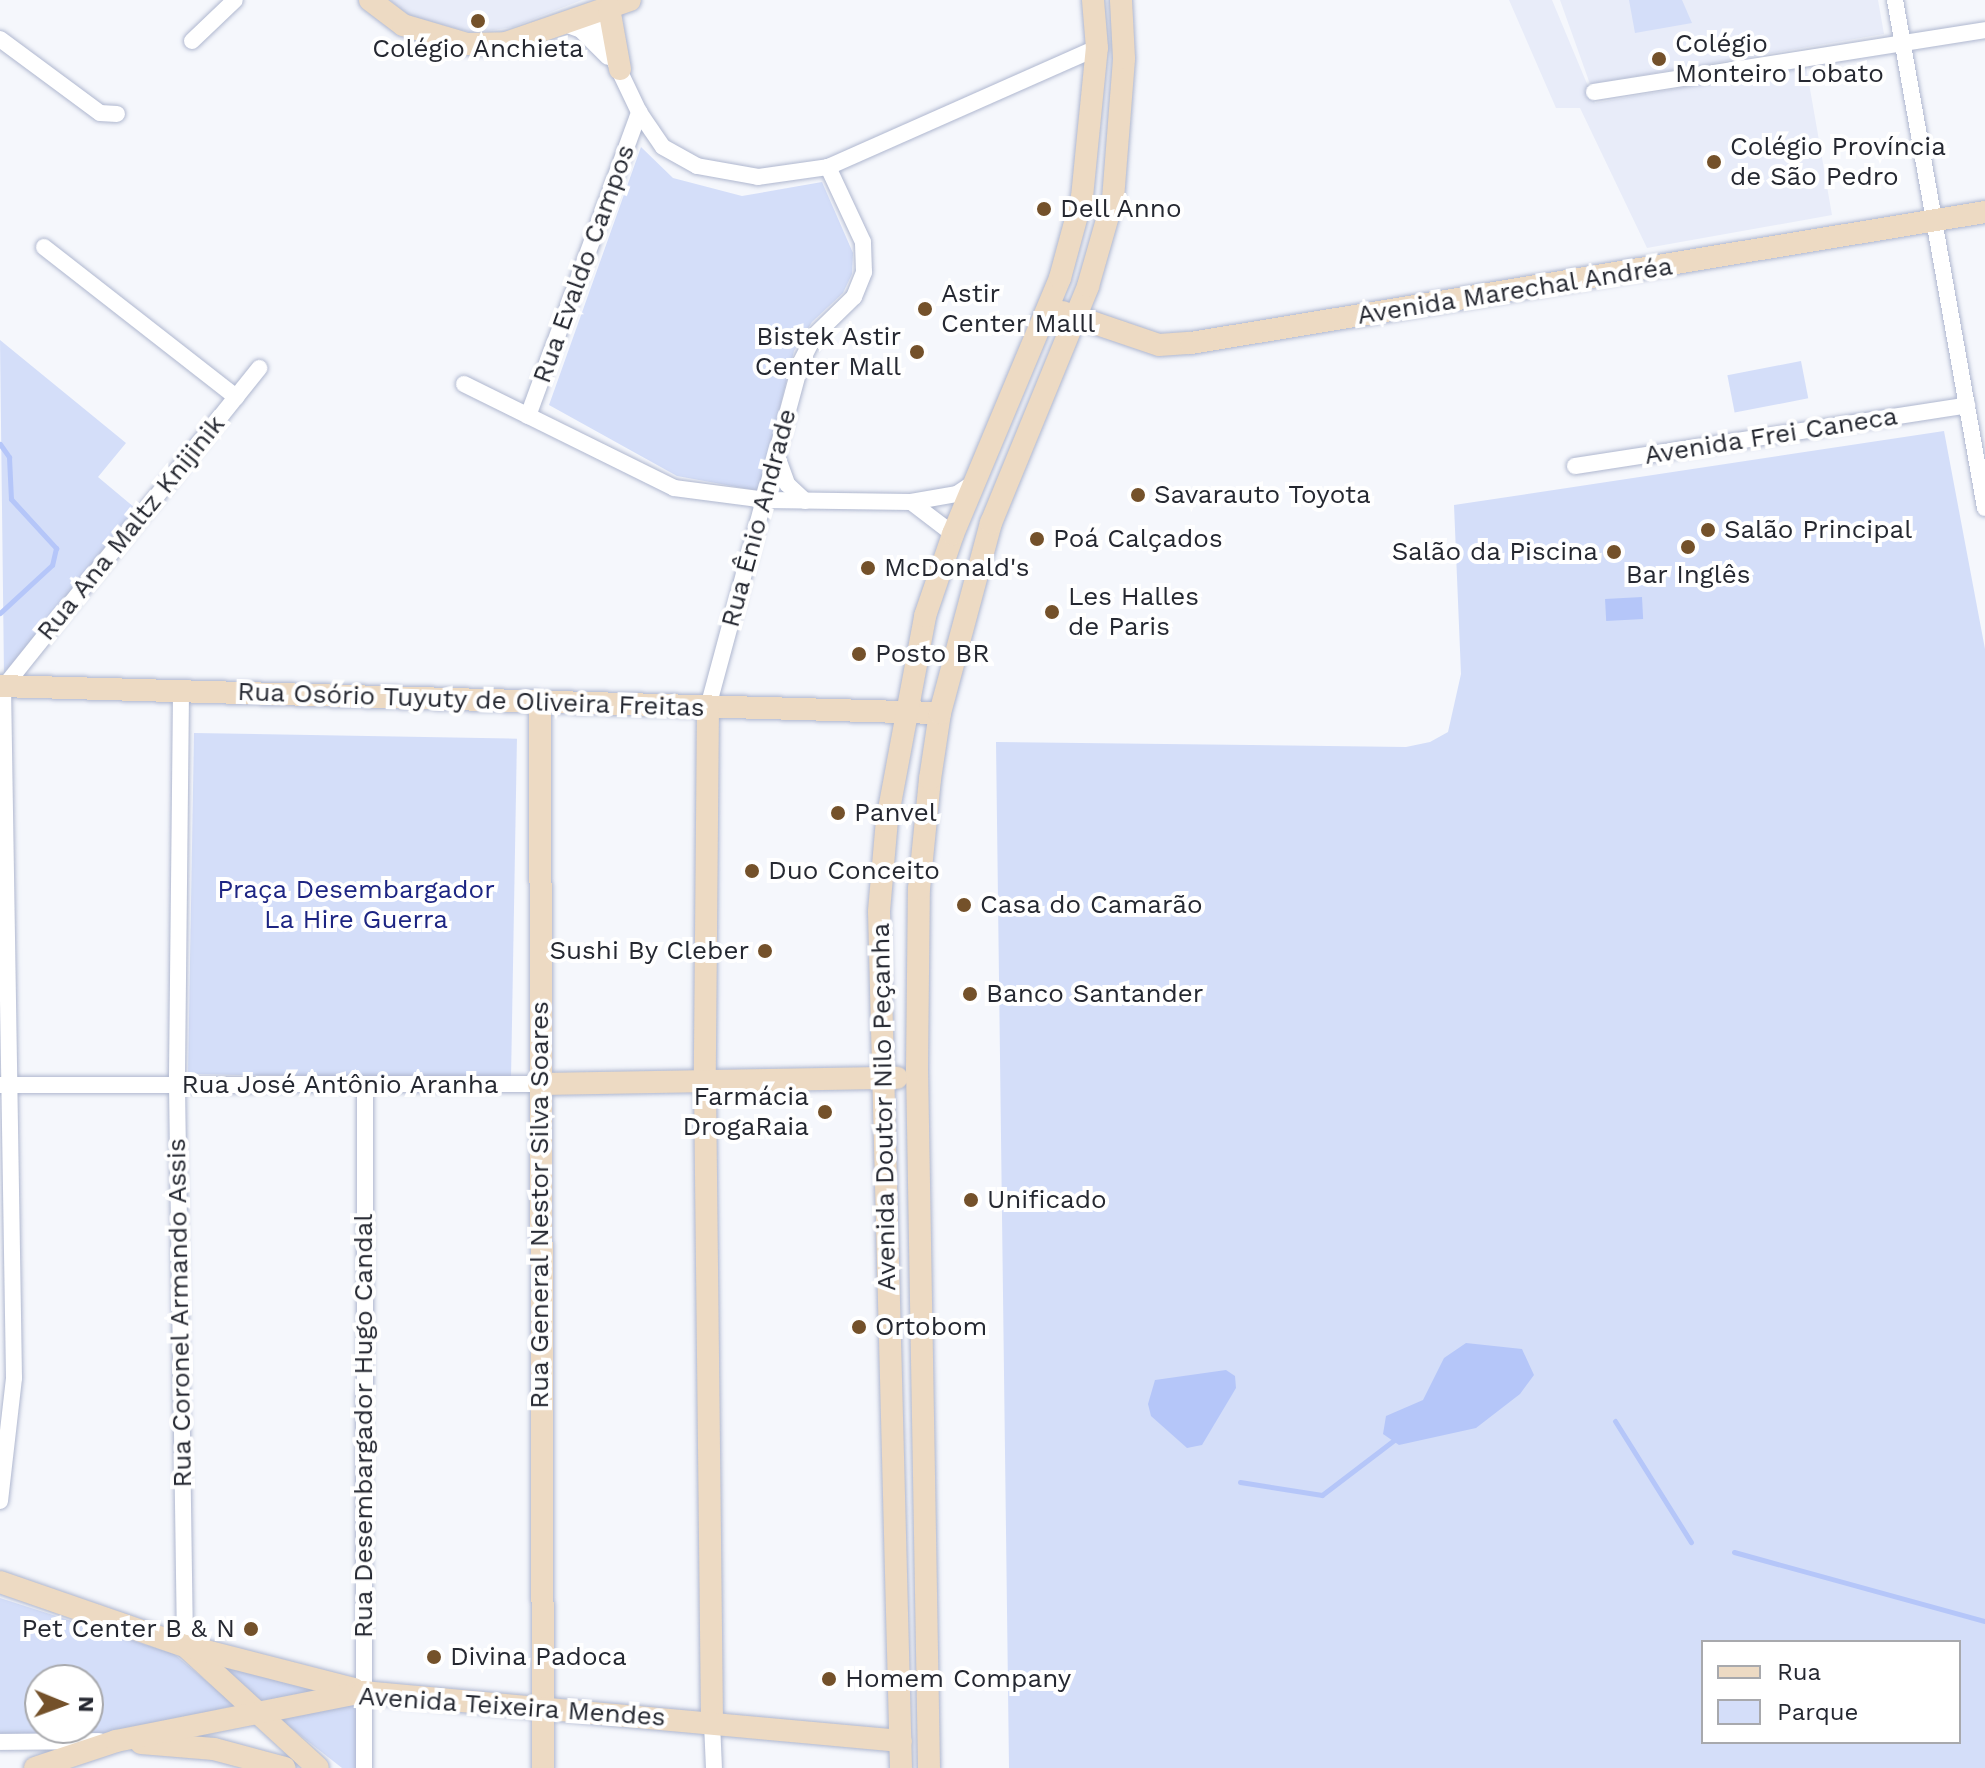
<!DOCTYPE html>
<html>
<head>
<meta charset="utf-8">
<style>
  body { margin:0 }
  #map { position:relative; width:1985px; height:1768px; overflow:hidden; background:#f5f7fc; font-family:"Work Sans",sans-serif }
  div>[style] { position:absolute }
  .built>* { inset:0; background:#e8ecf9 }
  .green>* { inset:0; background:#d4def9; transform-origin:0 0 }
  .water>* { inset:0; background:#b5c6f9; transform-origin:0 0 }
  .stream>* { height:5px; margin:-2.5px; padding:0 2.5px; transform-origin:2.5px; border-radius:2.5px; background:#b5c6f9 }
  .roads { filter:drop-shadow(0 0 2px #afb7cf) drop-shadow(0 0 2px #afb7cf) }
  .street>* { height:16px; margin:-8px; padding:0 8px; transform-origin:8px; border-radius:8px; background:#fff }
  .secondary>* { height:22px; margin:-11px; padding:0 11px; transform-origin:11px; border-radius:11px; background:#eddac3 }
  .dots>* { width:22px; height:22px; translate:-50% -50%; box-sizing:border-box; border:4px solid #fff; border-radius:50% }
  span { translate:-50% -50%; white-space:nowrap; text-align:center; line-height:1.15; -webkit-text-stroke:8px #fff; paint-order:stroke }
  .poi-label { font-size:26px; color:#252831 }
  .left { translate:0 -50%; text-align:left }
  .right { translate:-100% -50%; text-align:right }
  .street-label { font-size:26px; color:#252831 }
  .park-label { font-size:26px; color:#1d2583 }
  .legend { position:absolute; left:1701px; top:1640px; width:260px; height:104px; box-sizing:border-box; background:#fff; border:2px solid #a8a9ad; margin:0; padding:10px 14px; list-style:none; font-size:24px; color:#252831 }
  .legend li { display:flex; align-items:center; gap:16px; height:40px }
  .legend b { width:40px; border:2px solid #a8a9ad }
  .north { position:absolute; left:24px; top:1664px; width:80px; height:80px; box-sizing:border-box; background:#fff; border:2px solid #a8a9ad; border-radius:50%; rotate:91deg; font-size:22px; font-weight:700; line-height:32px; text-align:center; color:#252831 }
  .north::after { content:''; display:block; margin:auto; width:28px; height:36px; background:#74512a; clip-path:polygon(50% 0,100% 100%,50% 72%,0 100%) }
</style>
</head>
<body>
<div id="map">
  <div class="built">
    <i style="clip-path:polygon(390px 0,582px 0,513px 27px,473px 33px,410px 16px)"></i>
    <i style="clip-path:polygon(1509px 0,1552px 0,1595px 103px,1806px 66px,1832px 215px,1647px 248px,1580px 108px,1556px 108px)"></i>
    <i style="clip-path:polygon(1560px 0,1878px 0,1884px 34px,1590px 84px)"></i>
  </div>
  <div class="green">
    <i style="clip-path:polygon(1629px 0,1682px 0,1692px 23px,1635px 33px)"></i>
    <i style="clip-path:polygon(641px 147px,673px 178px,742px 196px,822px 182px,853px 253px,852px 274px,843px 293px,812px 322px,794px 351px,759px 491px,677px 476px,549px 405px)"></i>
    <i style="clip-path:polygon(0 340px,126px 443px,98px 477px,135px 508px,4px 676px)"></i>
    <i style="left:1801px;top:361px;width:38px;height:75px;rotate:79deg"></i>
    <i style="clip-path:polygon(evenodd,1944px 431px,1985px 649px,1985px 1768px,1009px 1768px,996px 742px,1406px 747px,1430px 742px,1448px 732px,1461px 674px,1454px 505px,1944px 431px,1703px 1642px,1959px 1642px,1959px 1742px,1703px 1742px,1703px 1642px)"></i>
    <i style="left:194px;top:733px;width:323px;height:341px;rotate:1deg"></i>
    <i style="clip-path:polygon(evenodd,0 1598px,174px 1654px,235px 1705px,102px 1740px,0 1736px,0 1598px,40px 1680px,88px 1680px,88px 1728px,40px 1728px,40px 1680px)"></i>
    <i style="clip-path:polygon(203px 1656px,341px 1690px,258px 1703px)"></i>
    <i style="clip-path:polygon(356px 1702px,357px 1768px,342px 1768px,268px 1710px)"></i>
  </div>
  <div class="water">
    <i style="left:1642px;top:597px;width:22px;height:37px;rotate:87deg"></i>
    <i style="clip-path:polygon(1466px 1343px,1522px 1349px,1534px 1375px,1520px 1394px,1476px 1428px,1399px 1445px,1383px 1434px,1386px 1416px,1423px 1400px,1444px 1358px)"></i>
    <i style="clip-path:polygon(1226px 1370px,1235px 1376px,1236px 1388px,1202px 1445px,1187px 1448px,1151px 1416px,1148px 1404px,1155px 1380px)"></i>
  </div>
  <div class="stream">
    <i style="left:0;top:444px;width:16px;rotate:55deg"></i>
    <i style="left:9px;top:457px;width:42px;rotate:87.3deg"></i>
    <i style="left:11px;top:499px;width:67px;rotate:47.4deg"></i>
    <i style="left:56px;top:548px;width:17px;rotate:103deg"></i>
    <i style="left:52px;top:565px;width:71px;rotate:137.3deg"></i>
    <i style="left:1615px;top:1421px;width:143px;rotate:57.9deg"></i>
    <i style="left:1240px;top:1482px;width:83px;rotate:9deg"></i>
    <i style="left:1322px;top:1495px;width:96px;rotate:-37.3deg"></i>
    <i style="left:1734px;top:1552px;width:260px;rotate:15.4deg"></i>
  </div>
  <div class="roads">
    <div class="street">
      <i style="left:1895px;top:0;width:516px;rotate:79.95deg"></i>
      <i style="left:584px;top:16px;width:19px;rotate:39deg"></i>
      <i style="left:599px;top:28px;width:93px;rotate:64.5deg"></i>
      <i style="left:639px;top:112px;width:42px;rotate:55.6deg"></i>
      <i style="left:663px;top:147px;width:39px;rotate:29deg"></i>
      <i style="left:697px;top:166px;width:62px;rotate:10.2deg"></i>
      <i style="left:758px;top:177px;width:71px;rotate:-8.1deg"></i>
      <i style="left:828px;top:167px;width:294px;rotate:-23.9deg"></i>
      <i style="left:562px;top:23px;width:20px;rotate:20deg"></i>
      <i style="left:581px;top:30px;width:38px;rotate:45deg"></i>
      <i style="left:0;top:39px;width:124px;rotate:36.5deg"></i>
      <i style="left:100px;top:113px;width:17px;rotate:3deg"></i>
      <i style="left:192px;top:41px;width:59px;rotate:-43.6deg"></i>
      <i style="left:1594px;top:92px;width:396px;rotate:-9deg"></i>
      <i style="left:44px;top:247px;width:244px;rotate:38deg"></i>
      <i style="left:464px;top:384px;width:234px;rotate:26.3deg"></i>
      <i style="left:674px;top:488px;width:93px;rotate:7.4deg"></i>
      <i style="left:766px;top:500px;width:145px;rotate:0.8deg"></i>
      <i style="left:911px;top:502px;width:47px;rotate:-9.9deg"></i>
      <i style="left:957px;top:494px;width:22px;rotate:-34deg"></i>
      <i style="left:528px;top:416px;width:324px;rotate:-69.9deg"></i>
      <i style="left:777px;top:456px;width:30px;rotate:70deg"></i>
      <i style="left:787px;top:484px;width:25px;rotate:43deg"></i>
      <i style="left:1575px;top:466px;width:397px;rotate:-8.8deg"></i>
      <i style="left:911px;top:502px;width:53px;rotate:37.3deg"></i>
      <i style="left:181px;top:693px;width:392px;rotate:90.6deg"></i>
      <i style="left:177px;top:1085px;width:561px;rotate:89.18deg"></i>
      <i style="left:708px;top:707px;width:357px;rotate:-74.9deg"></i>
      <i style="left:801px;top:362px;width:29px;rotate:-63deg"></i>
      <i style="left:814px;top:336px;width:56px;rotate:-44.3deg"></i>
      <i style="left:854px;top:297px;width:27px;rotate:-68deg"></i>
      <i style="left:864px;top:272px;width:30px;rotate:-92deg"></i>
      <i style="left:863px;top:242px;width:83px;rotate:-115deg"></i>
      <i style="left:0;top:1085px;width:539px;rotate:-0.11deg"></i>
      <i style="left:0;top:1501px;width:124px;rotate:-83.5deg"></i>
      <i style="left:14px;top:1378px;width:690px;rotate:-90.91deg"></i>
      <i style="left:3px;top:688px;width:410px;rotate:-51.3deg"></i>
      <i style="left:712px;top:1723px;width:45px;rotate:87.5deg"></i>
      <i style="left:0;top:1742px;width:99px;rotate:-0.6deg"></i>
      <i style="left:364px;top:1768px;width:684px;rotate:-89.92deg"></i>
    </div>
    <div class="secondary">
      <i style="left:370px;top:0;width:41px;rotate:37.1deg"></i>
      <i style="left:403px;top:25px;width:67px;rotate:16.5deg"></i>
      <i style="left:467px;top:44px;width:39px;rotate:-1deg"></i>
      <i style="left:506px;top:43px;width:131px;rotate:-19.1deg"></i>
      <i style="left:609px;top:8px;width:62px;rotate:79.8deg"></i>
      <i style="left:1062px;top:312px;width:102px;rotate:18.8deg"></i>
      <i style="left:1159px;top:345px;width:32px;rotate:-4deg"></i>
      <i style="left:1191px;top:343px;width:805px;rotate:-9.37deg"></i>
      <i style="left:0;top:686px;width:940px;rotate:1.65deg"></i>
      <i style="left:540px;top:702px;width:1066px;rotate:89.84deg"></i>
      <i style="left:708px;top:707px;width:377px;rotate:90.5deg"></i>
      <i style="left:705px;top:1084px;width:639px;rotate:89.37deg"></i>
      <i style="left:539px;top:1084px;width:358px;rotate:-1deg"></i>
      <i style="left:0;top:1582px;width:196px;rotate:19.1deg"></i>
      <i style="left:185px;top:1646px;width:180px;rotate:42.5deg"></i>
      <i style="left:190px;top:1647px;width:169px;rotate:14.4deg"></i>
      <i style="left:141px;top:1743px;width:73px;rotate:4.7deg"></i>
      <i style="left:214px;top:1749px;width:73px;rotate:15deg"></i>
      <i style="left:35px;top:1768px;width:85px;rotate:-18.4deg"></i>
      <i style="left:116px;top:1741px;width:252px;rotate:-11.2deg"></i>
      <i style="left:363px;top:1692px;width:540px;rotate:5.2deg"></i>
      <i style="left:901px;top:1768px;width:857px;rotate:-91.47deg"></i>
      <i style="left:879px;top:911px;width:91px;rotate:-85deg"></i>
      <i style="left:887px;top:820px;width:208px;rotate:-79.4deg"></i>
      <i style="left:925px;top:616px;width:87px;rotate:-71.1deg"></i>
      <i style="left:953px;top:534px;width:277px;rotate:-67.3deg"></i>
      <i style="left:1060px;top:278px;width:84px;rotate:-74.8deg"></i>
      <i style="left:1082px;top:197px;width:150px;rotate:-84.3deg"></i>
      <i style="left:1097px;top:48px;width:48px;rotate:-94.8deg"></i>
      <i style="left:929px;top:1768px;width:698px;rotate:-90.98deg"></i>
      <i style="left:917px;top:1070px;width:181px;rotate:-89.4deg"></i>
      <i style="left:919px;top:889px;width:111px;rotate:-84.3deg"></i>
      <i style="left:930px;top:779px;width:67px;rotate:-81.4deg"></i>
      <i style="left:940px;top:713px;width:197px;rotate:-75deg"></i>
      <i style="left:991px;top:523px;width:256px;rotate:-67.7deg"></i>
      <i style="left:1088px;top:286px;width:91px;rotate:-74deg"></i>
      <i style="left:1113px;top:199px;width:141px;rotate:-85.5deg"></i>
      <i style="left:1124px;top:58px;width:58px;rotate:-93deg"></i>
    </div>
  </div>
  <div class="dots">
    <i style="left:478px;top:21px;background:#74512a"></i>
    <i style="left:1659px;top:59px;background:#74512a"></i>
    <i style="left:1714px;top:162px;background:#74512a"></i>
    <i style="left:1044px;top:209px;background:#74512a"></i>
    <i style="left:925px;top:309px;background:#74512a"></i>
    <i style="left:917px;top:352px;background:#74512a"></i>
    <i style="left:1138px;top:495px;background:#74512a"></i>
    <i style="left:1708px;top:530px;background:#74512a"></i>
    <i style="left:1037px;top:539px;background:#74512a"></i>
    <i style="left:1688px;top:547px;background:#74512a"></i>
    <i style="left:1614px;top:552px;background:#74512a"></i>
    <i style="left:868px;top:568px;background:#74512a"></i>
    <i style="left:1052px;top:612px;background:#74512a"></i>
    <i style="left:859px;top:654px;background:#74512a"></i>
    <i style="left:838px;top:813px;background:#74512a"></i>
    <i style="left:752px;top:871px;background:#74512a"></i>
    <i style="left:964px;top:905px;background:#74512a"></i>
    <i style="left:765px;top:951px;background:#74512a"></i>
    <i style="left:970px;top:994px;background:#74512a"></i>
    <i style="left:825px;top:1112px;background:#74512a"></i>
    <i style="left:971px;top:1200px;background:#74512a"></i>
    <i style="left:859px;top:1327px;background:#74512a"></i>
    <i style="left:251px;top:1629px;background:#74512a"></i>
    <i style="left:434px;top:1657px;background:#74512a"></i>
    <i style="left:829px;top:1679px;background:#74512a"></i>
  </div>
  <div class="poi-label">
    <span class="left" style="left:1675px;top:59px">Colégio<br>Monteiro Lobato</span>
    <span style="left:478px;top:49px">Colégio Anchieta</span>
    <span class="left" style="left:1730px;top:162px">Colégio Província<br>de São Pedro</span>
    <span class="left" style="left:1060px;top:209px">Dell Anno</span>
    <span class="left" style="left:941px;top:309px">Astir<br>Center Malll</span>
    <span class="right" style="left:901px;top:352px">Bistek Astir<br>Center Mall</span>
    <span class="left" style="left:1154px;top:495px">Savarauto Toyota</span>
    <span class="left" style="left:1724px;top:530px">Salão Principal</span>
    <span class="left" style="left:1053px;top:539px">Poá Calçados</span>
    <span class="right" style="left:1598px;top:552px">Salão da Piscina</span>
    <span class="left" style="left:884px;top:568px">McDonald's</span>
    <span style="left:1688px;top:575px">Bar Inglês</span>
    <span class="left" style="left:1068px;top:612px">Les Halles<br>de Paris</span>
    <span class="left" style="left:875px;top:654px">Posto BR</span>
    <span class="left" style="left:854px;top:813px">Panvel</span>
    <span class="left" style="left:768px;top:871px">Duo Conceito</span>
    <span class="left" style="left:980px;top:905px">Casa do Camarão</span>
    <span class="right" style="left:749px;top:951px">Sushi By Cleber</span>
    <span class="left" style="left:986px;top:994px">Banco Santander</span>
    <span class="right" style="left:809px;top:1112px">Farmácia<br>DrogaRaia</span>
    <span class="left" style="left:987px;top:1200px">Unificado</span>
    <span class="left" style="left:875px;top:1327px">Ortobom</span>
    <span class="right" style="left:235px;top:1629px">Pet Center B &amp; N</span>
    <span class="left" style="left:450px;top:1657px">Divina Padoca</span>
    <span class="left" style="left:845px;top:1679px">Homem Company</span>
  </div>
  <div class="street-label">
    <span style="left:584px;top:264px;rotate:-70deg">Rua Evaldo Campos</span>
    <span style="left:1515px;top:291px;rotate:-9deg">Avenida Marechal Andréa</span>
    <span style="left:1771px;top:436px;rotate:-9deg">Avenida Frei Caneca</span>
    <span style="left:759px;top:518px;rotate:-75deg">Rua Ênio Andrade</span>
    <span style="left:131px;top:528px;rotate:-51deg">Rua Ana Maltz Knijinik</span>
    <span style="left:471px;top:700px;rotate:2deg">Rua Osório Tuyuty de Oliveira Freitas</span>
    <span style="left:340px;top:1085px">Rua José Antônio Aranha</span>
    <span style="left:884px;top:1107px;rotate:-91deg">Avenida Doutor Nilo Peçanha</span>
    <span style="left:540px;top:1205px;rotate:-90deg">Rua General Nestor Silva Soares</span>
    <span style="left:180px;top:1313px;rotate:-91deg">Rua Coronel Armando Assis</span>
    <span style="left:364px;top:1426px;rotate:-90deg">Rua Desembargador Hugo Candal</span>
    <span style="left:512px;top:1707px;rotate:4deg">Avenida Teixeira Mendes</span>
  </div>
  <div class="park-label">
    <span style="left:356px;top:905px">Praça Desembargador<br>La Hire Guerra</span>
  </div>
  <ul class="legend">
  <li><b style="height:10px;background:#eddac3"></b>Rua</li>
  <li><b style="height:22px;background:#d4def9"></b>Parque</li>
  </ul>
  <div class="north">N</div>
</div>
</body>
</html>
